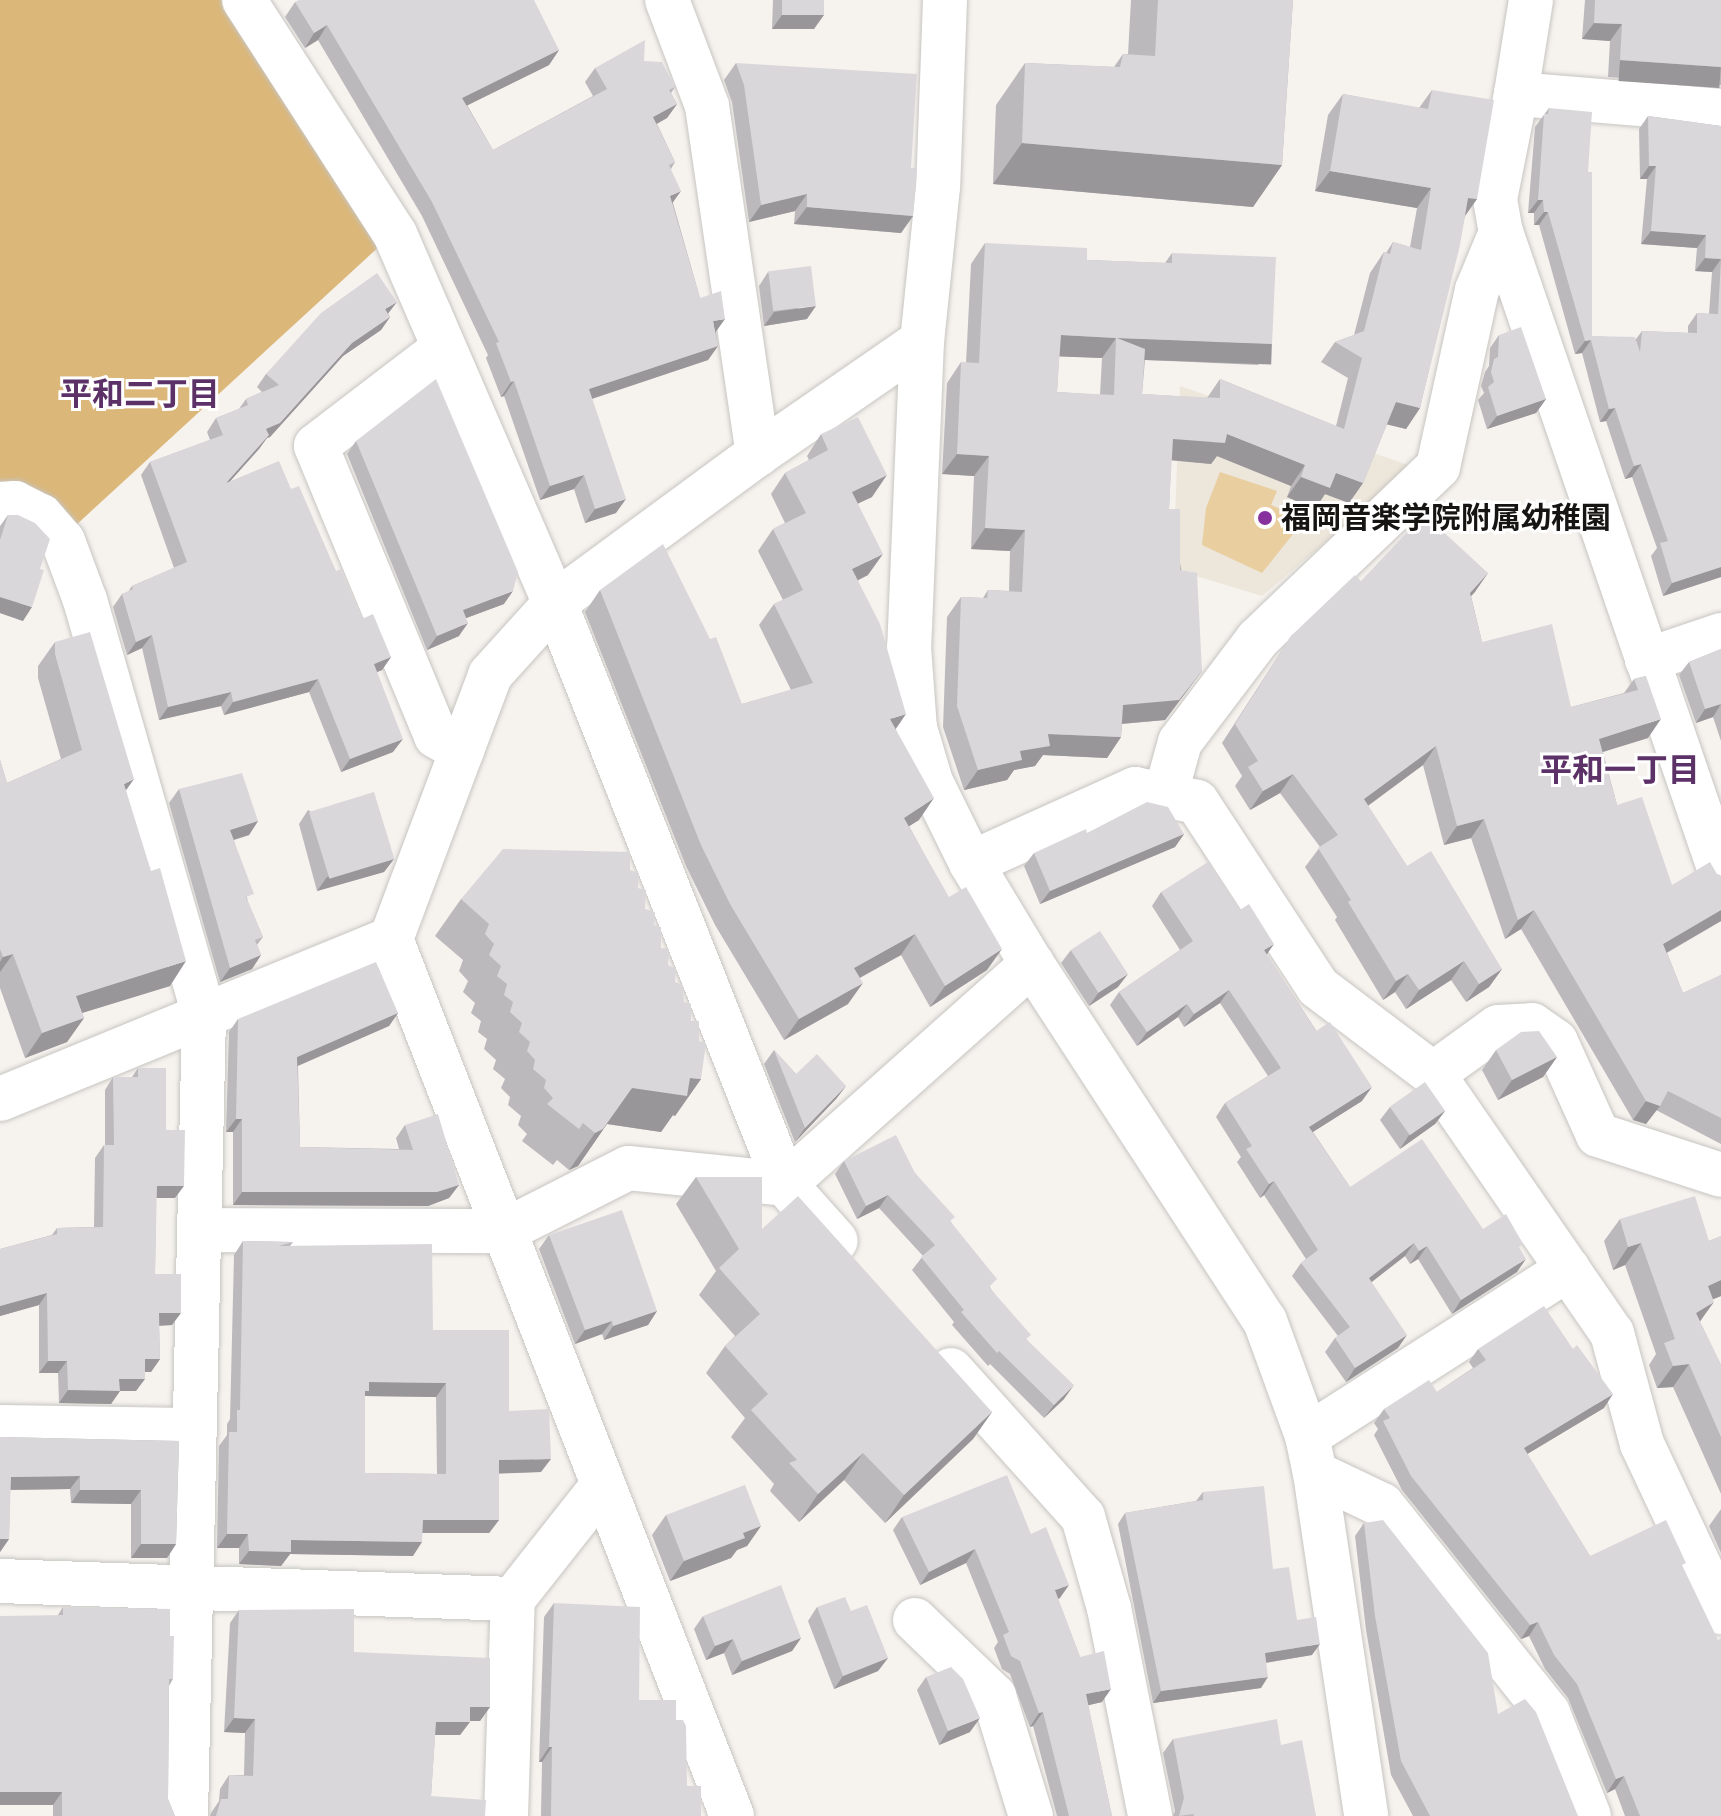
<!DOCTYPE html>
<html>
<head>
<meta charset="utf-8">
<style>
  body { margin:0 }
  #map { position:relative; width:1721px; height:1816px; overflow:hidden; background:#f6f3ef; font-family:"Zilla Slab","Noto Sans JP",serif }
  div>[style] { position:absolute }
  .built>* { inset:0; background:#ede6db }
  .green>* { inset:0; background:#e9cea0 }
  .forest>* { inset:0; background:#dbb77a }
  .roads { filter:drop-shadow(0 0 2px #c7c5c1) drop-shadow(0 0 2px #c7c5c1) }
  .minor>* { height:44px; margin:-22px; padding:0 22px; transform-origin:22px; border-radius:22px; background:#fff }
  .wall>* { inset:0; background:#bbb9bc }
  .shaded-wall>* { inset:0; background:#999699; transform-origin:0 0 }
  .building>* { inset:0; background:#dad7db; transform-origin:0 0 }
  .dots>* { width:22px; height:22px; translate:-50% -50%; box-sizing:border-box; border:4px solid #fff; border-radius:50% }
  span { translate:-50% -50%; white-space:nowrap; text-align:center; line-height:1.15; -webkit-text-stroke:6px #fff; paint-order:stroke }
  .poi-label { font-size:30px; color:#161514; font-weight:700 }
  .left { translate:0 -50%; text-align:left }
  .neighbourhood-label { font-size:32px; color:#5b3167; font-weight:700 }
</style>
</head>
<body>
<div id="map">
  <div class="built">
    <i style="clip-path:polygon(1180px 386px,1414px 467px,1262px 596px,1173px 569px)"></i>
  </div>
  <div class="green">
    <i style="clip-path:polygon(1220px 472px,1277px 491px,1271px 505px,1305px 519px,1262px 573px,1202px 545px,1206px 508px)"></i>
  </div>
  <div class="forest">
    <i style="clip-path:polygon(0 0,225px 0,383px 243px,75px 526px,0 494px)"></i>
  </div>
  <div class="roads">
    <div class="minor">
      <i style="left:244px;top:0;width:278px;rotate:57.2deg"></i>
      <i style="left:395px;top:234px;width:402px;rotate:66.6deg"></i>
      <i style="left:555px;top:603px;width:625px;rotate:68.4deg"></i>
      <i style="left:785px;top:1184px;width:76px;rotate:48.2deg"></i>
      <i style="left:667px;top:0;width:113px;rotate:69.3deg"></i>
      <i style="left:707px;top:106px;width:352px;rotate:81.7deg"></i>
      <i style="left:945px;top:0;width:187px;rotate:92.1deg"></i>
      <i style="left:938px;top:187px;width:155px;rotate:95.9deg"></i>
      <i style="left:922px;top:341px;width:306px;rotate:92.4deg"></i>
      <i style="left:909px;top:647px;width:81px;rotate:85.8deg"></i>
      <i style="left:915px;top:728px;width:56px;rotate:73.5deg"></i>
      <i style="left:931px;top:782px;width:90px;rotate:63.7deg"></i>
      <i style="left:971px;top:863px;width:118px;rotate:58.9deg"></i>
      <i style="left:1032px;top:964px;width:426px;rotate:56.9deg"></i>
      <i style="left:1265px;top:1321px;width:122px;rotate:69.9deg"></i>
      <i style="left:1307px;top:1436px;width:38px;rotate:78deg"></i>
      <i style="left:1315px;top:1473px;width:347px;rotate:81.5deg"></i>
      <i style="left:1531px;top:0;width:95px;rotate:99.1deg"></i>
      <i style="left:1516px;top:94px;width:206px;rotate:4.7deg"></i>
      <i style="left:1516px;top:94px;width:107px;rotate:101.3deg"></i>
      <i style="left:1495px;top:199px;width:34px;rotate:80deg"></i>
      <i style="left:1501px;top:232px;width:679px;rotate:71.08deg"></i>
      <i style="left:444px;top:348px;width:161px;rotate:142.6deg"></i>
      <i style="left:316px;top:446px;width:314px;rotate:67.5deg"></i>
      <i style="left:436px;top:736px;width:30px;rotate:30deg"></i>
      <i style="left:0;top:504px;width:15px;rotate:-4deg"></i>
      <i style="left:15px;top:503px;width:29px;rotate:27deg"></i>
      <i style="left:41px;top:516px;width:33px;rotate:49deg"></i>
      <i style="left:63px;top:541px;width:63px;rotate:69.6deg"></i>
      <i style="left:85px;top:600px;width:432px;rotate:74deg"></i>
      <i style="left:204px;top:1015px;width:801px;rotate:91.29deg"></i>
      <i style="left:1647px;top:660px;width:78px;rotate:-18.7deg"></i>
      <i style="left:1165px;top:796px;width:56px;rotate:-74.5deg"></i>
      <i style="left:1180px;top:742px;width:129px;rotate:-52.9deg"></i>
      <i style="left:1258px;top:639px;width:249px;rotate:-43.7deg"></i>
      <i style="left:1438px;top:467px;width:181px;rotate:-77.6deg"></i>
      <i style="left:1477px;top:290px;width:63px;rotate:-67.5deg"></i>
      <i style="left:971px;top:863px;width:180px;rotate:-24.3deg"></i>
      <i style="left:1135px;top:789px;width:63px;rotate:11.8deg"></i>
      <i style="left:1197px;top:802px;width:221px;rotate:56.8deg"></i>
      <i style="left:1318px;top:987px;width:144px;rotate:37.1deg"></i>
      <i style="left:1433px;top:1074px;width:315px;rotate:55.4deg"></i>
      <i style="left:1612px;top:1333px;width:115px;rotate:74.9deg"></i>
      <i style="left:1642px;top:1444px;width:186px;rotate:64.8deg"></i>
      <i style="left:391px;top:939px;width:941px;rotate:68.75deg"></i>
      <i style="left:1433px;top:1074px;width:80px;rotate:-35.9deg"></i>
      <i style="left:1498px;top:1027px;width:34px;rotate:-3deg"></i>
      <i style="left:1532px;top:1025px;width:29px;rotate:35deg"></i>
      <i style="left:1556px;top:1042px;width:102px;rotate:65.7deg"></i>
      <i style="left:1598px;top:1135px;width:129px;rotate:18deg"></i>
      <i style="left:0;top:1099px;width:422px;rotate:-22.3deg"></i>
      <i style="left:391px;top:939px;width:282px;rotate:-69.4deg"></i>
      <i style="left:490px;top:675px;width:97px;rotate:-47.9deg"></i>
      <i style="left:555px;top:603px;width:252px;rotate:-36.3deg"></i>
      <i style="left:758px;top:454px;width:199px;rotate:-34.6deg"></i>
      <i style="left:199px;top:1230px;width:305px;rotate:0.2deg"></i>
      <i style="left:504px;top:1231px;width:139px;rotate:-26.9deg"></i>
      <i style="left:628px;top:1168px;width:158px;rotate:5.8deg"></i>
      <i style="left:785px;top:1184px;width:331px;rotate:-41.7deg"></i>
      <i style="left:951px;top:1370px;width:198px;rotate:48.1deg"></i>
      <i style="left:1083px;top:1517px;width:95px;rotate:74.1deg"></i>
      <i style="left:1109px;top:1608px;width:212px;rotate:78.8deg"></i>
      <i style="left:0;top:1427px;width:194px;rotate:0.9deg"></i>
      <i style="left:1307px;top:1436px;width:310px;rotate:-32.6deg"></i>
      <i style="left:1315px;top:1473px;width:74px;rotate:25.5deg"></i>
      <i style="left:1382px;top:1505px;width:266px;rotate:51.4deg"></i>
      <i style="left:1548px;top:1713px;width:111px;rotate:68.3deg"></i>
      <i style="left:0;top:1581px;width:513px;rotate:2.01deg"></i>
      <i style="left:915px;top:1620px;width:110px;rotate:43.9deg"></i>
      <i style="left:994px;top:1696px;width:126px;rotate:72.9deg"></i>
      <i style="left:506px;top:1816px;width:217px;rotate:-88.2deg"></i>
      <i style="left:513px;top:1599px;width:145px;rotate:-51.7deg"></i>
    </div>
  </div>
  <div class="wall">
    <i style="clip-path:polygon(773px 0,824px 0,814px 29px,772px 29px)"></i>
    <i style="clip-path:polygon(1131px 0,1293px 0,1282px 165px,1253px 207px,993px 184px,996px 105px,1025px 63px,1114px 67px,1123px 54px,1128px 54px)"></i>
    <i style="clip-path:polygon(1585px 0,1721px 0,1721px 85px,1608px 77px,1610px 41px,1582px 39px)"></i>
    <i style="clip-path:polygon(295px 2px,559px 50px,549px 65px,467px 105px,493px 150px,593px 96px,585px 82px,595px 68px,644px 61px,675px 87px,671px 93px,677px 104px,667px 118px,657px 124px,675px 162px,671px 169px,673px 203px,700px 298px,716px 333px,718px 346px,708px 360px,592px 399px,616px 513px,585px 523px,574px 489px,540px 500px,504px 396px,501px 397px,486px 358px,488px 355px,422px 216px,318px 40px,305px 48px,285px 17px)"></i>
    <i style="clip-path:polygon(736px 63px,911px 168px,913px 216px,901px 233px,794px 224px,795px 211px,749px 222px,732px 102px,724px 80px)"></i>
    <i style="clip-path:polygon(evenodd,1432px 90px,1477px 199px,1465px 216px,1420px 408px,1406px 429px,1387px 424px,1363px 483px,1349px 503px,1325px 494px,1315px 509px,1287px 497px,1291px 486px,1217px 456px,1211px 464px,1171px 460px,1169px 509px,1202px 671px,1165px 720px,1122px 724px,1121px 737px,1107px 758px,1043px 755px,1035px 766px,1014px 770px,1007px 780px,964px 790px,943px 727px,947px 617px,961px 597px,983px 598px,988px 590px,1009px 591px,1010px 551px,971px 549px,974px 476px,942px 474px,947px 383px,961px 362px,966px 363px,971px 264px,985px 243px,1087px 260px,1165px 263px,1172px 253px,1272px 344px,1258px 365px,1145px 360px,1142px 394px,1207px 398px,1220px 379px,1336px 426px,1348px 378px,1321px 362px,1335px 342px,1354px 335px,1370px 273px,1384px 252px,1386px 253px,1393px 242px,1410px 247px,1417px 208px,1315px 191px,1328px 115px,1343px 94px,1419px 108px,1432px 90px,1059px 356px,1102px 358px,1100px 395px,1057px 392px,1059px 356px)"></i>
    <i style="clip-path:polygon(1549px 108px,1588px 172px,1592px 336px,1636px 339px,1642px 331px,1688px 333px,1688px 326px,1697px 313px,1709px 314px,1712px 272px,1695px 271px,1697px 248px,1641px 244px,1647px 179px,1640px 179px,1639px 129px,1648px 116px,1721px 126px,1721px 577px,1663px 596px,1651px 556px,1657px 548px,1632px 477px,1625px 479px,1606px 421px,1600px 422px,1582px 353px,1575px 354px,1539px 225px,1534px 225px,1534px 213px,1528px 213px,1535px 127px)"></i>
    <i style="clip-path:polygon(768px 272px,807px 319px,764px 326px,759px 286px)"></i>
    <i style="clip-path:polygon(388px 313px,390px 317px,381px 330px,343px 356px,270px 437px,267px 438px,259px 449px,230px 481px,291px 489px,362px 619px,391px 657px,382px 670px,377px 672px,393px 752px,341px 772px,309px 692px,224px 715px,221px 706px,159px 720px,142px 648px,127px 655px,113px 607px,122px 594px,128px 592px,132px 586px,174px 568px,141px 475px,150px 462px,210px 440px,207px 432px,216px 418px,239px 409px,246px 399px,262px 392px,257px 387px,266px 374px)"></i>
    <i style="clip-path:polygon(1499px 335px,1546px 399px,1536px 413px,1487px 429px,1478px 400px,1484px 393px,1481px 386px,1485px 372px,1489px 366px,1490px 348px)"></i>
    <i style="clip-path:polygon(821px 434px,872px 497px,858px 503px,868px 575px,858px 580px,919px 820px,909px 826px,987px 970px,930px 1007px,901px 955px,860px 978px,848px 1004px,784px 1040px,715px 925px,686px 866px,585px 612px,600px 590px,742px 704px,791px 690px,759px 625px,774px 604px,783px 600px,758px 551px,773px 529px,785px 523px,771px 494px,785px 473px,809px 460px,807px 456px)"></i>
    <i style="clip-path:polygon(356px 441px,504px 604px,466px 618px,459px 636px,427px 650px,347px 454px)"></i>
    <i style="clip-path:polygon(8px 515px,23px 621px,0 613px,0 526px)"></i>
    <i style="clip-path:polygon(1488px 573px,1471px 596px,1482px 642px,1571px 707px,1624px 693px,1634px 679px,1646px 676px,1648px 738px,1603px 752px,1617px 805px,1672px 885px,1717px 874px,1721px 876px,1721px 921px,1667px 953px,1683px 993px,1721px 975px,1721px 1144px,1656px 1110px,1646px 1124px,1633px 1120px,1521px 929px,1505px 939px,1471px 838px,1444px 845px,1423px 765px,1368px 806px,1407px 866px,1502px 969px,1489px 987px,1466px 1002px,1451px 980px,1406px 1009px,1395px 992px,1383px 1000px,1335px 920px,1337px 917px,1305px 867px,1320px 847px,1280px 793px,1250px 810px,1235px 786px,1242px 776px,1222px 743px,1291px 636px,1361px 581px)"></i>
    <i style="clip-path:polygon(55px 642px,126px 791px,170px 986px,82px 1013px,84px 1018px,67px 1042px,25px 1058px,0 988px,0 760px,7px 783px,61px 759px,38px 678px,38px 666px)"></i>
    <i style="clip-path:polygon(1721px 649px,1721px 741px,1713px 717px,1696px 723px,1679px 675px,1689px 662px)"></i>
    <i style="clip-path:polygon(179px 789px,258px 821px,249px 835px,234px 840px,248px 902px,263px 937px,257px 945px,261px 955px,252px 969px,220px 982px,169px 803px)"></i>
    <i style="clip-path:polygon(308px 810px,394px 859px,384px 872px,317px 891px,299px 824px)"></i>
    <i style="clip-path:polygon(1184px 834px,1175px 847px,1040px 904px,1024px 866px,1034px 853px)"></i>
    <i style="clip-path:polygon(630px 870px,638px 888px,645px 909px,654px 925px,661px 948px,691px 1021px,701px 1079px,675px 1116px,673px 1115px,661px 1132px,607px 1124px,578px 1166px,569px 1170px,557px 1160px,553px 1165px,522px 1141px,527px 1134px,518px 1125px,521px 1116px,508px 1105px,510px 1097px,501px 1088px,505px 1079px,493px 1069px,496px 1060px,484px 1049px,487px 1039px,478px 1032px,481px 1021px,471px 1013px,475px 1003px,463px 992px,468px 981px,459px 971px,463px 960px,435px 936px,461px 899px)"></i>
    <i style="clip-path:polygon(1161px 892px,1267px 955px,1362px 1101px,1313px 1132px,1350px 1187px,1483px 1229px,1520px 1249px,1517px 1272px,1452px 1314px,1418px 1259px,1410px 1264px,1405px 1256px,1371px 1282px,1398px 1348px,1346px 1382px,1325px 1352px,1335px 1338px,1338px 1336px,1292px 1276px,1301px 1263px,1306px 1259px,1264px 1195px,1260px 1198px,1237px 1162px,1241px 1157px,1216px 1117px,1225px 1103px,1268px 1076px,1220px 1003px,1184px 1027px,1178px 1017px,1137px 1046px,1110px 1005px,1119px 992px,1180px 950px,1152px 906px)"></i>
    <i style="clip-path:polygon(1071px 950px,1118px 987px,1089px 1006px,1061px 963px)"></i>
    <i style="clip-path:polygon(398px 1013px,389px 1026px,298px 1066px,300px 1147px,399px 1149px,396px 1138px,405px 1125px,459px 1185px,449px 1198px,428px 1206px,233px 1205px,233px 1132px,226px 1132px,229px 1032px,238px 1019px)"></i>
    <i style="clip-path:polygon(774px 1050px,796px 1074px,846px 1086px,836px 1099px,795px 1142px,764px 1064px)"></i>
    <i style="clip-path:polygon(1496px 1050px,1557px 1057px,1543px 1077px,1498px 1100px,1482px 1070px)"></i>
    <i style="clip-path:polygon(138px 1068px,166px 1130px,175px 1198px,156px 1198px,155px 1274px,172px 1325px,159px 1326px,160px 1359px,151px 1372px,145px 1372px,136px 1391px,120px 1391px,111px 1404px,59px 1403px,58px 1373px,39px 1373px,39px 1305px,0 1316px,0 1249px,52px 1235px,57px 1228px,94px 1227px,95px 1158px,104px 1145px,105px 1145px,105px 1090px,113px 1077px,132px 1077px)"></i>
    <i style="clip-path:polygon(1390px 1107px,1445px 1111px,1435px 1124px,1400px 1149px,1380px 1120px)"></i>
    <i style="clip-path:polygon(844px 1161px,915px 1173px,951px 1222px,991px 1289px,1027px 1340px,1064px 1399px,1044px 1418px,990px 1364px,988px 1366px,952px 1325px,954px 1322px,912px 1270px,923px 1256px,879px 1208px,857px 1219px,835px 1174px)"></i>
    <i style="clip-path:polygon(696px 1177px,992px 1412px,973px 1439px,885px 1523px,844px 1480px,799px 1522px,770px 1491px,774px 1484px,731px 1437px,745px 1418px,706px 1373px,725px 1346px,735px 1336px,699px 1295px,716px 1271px,676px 1204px)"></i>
    <i style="clip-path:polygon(1620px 1219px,1709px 1241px,1721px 1236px,1721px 1296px,1713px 1299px,1700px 1322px,1721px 1365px,1721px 1494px,1673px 1387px,1657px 1388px,1649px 1365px,1656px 1354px,1625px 1265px,1613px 1270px,1604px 1241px)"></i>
    <i style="clip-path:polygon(549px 1235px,657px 1311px,648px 1325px,604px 1340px,602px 1334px,575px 1344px,539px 1249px)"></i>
    <i style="clip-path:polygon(evenodd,243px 1241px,293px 1242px,290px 1246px,433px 1330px,509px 1411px,541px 1472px,499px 1473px,499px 1520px,489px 1533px,422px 1533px,413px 1556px,290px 1554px,281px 1566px,239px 1564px,239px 1548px,217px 1548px,219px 1446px,227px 1435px,227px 1424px,230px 1419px,234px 1255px,243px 1241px,365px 1396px,436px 1397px,437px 1474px,365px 1473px,365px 1396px)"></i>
    <i style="clip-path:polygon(1478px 1349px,1604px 1408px,1527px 1454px,1590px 1556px,1683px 1568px,1721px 1816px,1625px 1816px,1615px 1789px,1607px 1793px,1568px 1698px,1545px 1669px,1529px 1636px,1521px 1639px,1402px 1490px,1374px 1435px,1378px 1429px,1374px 1423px,1384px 1409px,1437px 1392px,1473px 1368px,1469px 1362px)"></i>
    <i style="clip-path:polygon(0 1437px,179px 1441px,176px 1544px,167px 1558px,131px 1558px,131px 1504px,71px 1503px,70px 1489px,10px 1490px,9px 1539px,0 1552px)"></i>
    <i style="clip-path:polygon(1203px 1492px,1273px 1569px,1297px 1620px,1312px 1655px,1266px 1663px,1261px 1688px,1153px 1703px,1118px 1524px,1125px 1513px,1196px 1501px)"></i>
    <i style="clip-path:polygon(1721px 1509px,1721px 1553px,1709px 1526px)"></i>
    <i style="clip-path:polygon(666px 1515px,761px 1526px,747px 1546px,737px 1550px,731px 1558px,670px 1581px,652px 1535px)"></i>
    <i style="clip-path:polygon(902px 1517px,1031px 1534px,1060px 1598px,1058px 1599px,1080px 1657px,1102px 1702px,1088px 1705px,1112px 1816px,1057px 1816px,1033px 1726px,1030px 1727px,1010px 1674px,1002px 1669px,994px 1648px,998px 1642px,966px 1563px,920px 1585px,893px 1530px)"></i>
    <i style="clip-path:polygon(1364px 1523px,1498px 1714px,1578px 1816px,1413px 1816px,1391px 1775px,1366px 1630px,1355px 1536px)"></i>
    <i style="clip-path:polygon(554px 1603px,639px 1700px,676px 1720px,687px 1786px,701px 1816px,541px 1816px,542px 1762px,539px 1762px,544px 1617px)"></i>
    <i style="clip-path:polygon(63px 1607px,170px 1636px,173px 1679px,169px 1686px,168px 1799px,175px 1816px,53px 1816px,53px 1805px,0 1805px,58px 1615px)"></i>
    <i style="clip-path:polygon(817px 1607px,851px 1611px,888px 1658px,878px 1671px,834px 1689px,808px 1621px)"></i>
    <i style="clip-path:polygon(239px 1610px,354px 1652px,490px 1707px,480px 1721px,470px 1721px,460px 1735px,435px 1735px,431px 1796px,485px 1816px,210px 1816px,211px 1813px,219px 1801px,220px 1789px,229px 1775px,244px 1775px,245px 1733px,224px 1732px,230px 1623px)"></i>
    <i style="clip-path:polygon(703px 1616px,801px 1638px,792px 1651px,732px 1675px,724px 1653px,706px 1660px,694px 1629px)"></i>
    <i style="clip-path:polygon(926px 1677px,970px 1732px,939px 1745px,917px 1690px)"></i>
    <i style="clip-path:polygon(1173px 1739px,1281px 1745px,1316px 1816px,1173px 1816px,1175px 1811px,1163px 1753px)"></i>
  </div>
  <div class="shaded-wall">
    <i style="clip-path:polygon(782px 15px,824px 15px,814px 29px,772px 29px)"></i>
    <i style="clip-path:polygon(1594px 23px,1622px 24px,1610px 41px,1582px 39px)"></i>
    <i style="clip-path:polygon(327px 25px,318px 40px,305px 48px,314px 33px)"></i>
    <i style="clip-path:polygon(559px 50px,549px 65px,452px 113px,462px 98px)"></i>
    <i style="left:1620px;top:60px;width:101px;height:21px;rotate:4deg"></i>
    <i style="clip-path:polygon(677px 104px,667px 118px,643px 131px,653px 117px)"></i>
    <i style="clip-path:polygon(1022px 143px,1282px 165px,1253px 207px,993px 184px)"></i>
    <i style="clip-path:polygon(1649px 166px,1656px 166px,1647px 179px,1640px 179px)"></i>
    <i style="clip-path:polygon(1330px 171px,1431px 188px,1417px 208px,1315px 191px)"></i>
    <i style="clip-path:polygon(681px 191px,671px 205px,670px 196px)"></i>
    <i style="clip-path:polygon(807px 194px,795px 211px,749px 222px,761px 205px)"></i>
    <i style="clip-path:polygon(1468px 198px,1477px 199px,1462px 220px)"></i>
    <i style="clip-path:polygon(1538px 200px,1543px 200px,1534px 213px,1528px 213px)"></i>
    <i style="clip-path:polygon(807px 207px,913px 216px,901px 233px,794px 224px)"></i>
    <i style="clip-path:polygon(1544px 212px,1548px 212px,1539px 225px,1534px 225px)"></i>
    <i style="clip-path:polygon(1651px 231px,1706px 235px,1697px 248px,1641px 244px)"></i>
    <i style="clip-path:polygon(1705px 258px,1721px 259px,1712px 272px,1695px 271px)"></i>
    <i style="clip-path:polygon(397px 302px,387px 315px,385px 309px)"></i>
    <i style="clip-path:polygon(816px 306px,807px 319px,764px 326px,774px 312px)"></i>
    <i style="clip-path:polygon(390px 317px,381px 330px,343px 356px,270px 437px,267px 438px,259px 449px,217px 496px,266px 429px,352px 343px)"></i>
    <i style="clip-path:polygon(725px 319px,715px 333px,713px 321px)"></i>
    <i style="clip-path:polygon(1061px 335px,1116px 338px,1102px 358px,1046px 356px)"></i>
    <i style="left:1117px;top:338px;width:155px;height:21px;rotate:2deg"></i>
    <i style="clip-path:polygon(1591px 340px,1582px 353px,1575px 354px,1585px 341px)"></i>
    <i style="clip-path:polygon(718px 346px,708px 360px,579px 403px,589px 389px)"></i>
    <i style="clip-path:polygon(514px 381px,504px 396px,501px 397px,511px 382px)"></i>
    <i style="clip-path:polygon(1546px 399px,1536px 413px,1487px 429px,1497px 416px)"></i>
    <i style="clip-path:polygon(1396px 402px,1420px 408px,1406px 429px,1381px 423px)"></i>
    <i style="clip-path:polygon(1615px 408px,1606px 421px,1600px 422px,1609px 409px)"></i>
    <i style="clip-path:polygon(1227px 434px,1305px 465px,1291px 486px,1217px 456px,1211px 464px,1158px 459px,1173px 439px)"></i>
    <i style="clip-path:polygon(957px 454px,989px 456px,974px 476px,942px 474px)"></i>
    <i style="clip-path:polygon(1641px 464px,1632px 477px,1625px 479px,1634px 466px)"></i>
    <i style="clip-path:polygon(1336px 473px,1363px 483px,1349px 503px,1325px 494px,1315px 509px,1287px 497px,1301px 477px)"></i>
    <i style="clip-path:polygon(584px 475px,574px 489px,540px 500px,550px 486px)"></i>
    <i style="clip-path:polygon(887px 475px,872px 497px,838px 513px,852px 492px)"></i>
    <i style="clip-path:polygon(626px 499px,616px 513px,585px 523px,595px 509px)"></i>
    <i style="clip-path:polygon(985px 528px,1025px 530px,1010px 551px,971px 549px)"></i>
    <i style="clip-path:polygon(883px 554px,868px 575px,837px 591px,852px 569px)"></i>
    <i style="clip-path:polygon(1721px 567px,1721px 577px,1663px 596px,1672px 583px)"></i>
    <i style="clip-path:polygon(1488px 573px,1475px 592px,1457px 611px,1470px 593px)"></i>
    <i style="clip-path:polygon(513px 591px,504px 604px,453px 623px,463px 610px)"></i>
    <i style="clip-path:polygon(0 597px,32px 607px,23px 621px,0 613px)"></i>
    <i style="clip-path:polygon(468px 623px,459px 636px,427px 650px,437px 636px)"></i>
    <i style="clip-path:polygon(152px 635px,142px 648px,127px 655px,136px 642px)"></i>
    <i style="clip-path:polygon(391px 657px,382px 670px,365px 677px,374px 664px)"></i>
    <i style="clip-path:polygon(1202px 671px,1165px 720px,1108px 725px,1123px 705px)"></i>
    <i style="clip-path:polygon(318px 679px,309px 692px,224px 715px,233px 702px)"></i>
    <i style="clip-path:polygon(231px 692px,221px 706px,159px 720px,168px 707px)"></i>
    <i style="clip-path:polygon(1721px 704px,1713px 717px,1696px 723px,1705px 709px)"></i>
    <i style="clip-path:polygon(906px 714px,891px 736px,890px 719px)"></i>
    <i style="clip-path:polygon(1661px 719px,1648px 738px,1586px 757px,1599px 739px)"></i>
    <i style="clip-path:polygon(1048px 734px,1121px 737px,1107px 758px,1043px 755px,1035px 766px,1014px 770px,1007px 780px,964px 790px,978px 770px,1020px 751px)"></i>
    <i style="clip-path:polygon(403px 739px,393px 752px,341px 772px,350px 759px)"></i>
    <i style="clip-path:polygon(1436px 746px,1423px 765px,1351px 818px,1364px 799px)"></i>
    <i style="clip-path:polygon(1293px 774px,1280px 793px,1250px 810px,1263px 791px)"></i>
    <i style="clip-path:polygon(134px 779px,117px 803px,124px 784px)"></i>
    <i style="clip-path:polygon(934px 798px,919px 820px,889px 839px,904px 818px)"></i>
    <i style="clip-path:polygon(1484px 819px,1471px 838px,1444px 845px,1457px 826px)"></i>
    <i style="clip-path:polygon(258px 821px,249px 835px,220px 844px,230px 830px)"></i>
    <i style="clip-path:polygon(1184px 834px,1175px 847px,1040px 904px,1050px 891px)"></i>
    <i style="clip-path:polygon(394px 859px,384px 872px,317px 891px,327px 877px)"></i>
    <i style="clip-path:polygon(1534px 910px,1521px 929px,1505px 939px,1518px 920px)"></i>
    <i style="clip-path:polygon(1721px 910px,1721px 921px,1650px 962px,1663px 944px)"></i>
    <i style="clip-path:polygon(915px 934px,901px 955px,839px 989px,854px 968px)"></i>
    <i style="clip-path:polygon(1274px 944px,1265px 957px,1264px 950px)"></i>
    <i style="clip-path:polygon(1002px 949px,987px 970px,930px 1007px,945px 986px)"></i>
    <i style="clip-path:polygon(13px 954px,0 972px,0 962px,3px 957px)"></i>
    <i style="clip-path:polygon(261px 955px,252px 969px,220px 982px,230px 968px)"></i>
    <i style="clip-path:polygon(186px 961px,170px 986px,59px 1020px,76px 996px)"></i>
    <i style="clip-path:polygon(1464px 961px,1451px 980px,1406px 1009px,1419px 990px)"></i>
    <i style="clip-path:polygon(1502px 969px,1489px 987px,1466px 1002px,1479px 984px)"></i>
    <i style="clip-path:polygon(1128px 974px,1118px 987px,1089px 1006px,1099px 992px)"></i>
    <i style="clip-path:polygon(1408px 974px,1395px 992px,1383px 1000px,1396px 981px)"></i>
    <i style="clip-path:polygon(863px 983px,848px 1004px,784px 1040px,799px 1019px)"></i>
    <i style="clip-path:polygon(1229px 990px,1220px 1003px,1184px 1027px,1194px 1014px)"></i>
    <i style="clip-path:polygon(1187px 1004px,1178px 1017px,1137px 1046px,1147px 1032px)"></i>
    <i style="clip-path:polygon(398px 1013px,389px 1026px,288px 1070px,297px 1057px)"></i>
    <i style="clip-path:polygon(84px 1018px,67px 1042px,25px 1058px,42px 1033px)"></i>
    <i style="clip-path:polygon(1557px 1057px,1543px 1077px,1498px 1100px,1512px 1080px)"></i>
    <i style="clip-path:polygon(690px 1078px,701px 1079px,675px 1116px,673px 1115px,661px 1132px,607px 1124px,578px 1166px,569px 1170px,595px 1133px,632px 1088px)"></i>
    <i style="clip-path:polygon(846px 1086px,836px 1099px,795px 1142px,805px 1128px)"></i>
    <i style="clip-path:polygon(1372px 1087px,1362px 1101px,1300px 1140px,1309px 1127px)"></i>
    <i style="clip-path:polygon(1646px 1101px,1660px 1106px,1646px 1124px,1633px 1120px)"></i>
    <i style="clip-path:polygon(1445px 1111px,1435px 1124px,1400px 1149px,1409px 1135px)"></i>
    <i style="clip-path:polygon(236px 1119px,242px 1119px,233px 1132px,226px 1132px)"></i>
    <i style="clip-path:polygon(1274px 1181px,1264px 1195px,1260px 1198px,1269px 1184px)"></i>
    <i style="clip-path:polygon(459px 1185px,449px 1198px,428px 1206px,233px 1205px,242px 1192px)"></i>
    <i style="clip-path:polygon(157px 1186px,184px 1186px,175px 1198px,148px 1198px)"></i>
    <i style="clip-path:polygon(888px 1195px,879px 1208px,857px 1219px,866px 1206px)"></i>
    <i style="clip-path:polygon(1414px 1243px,1405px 1256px,1359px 1292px,1369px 1278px)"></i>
    <i style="clip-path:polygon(1641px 1243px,1625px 1265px,1613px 1270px,1628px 1247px)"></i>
    <i style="clip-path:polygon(1427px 1246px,1418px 1259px,1410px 1264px,1419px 1251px)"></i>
    <i style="clip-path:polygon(1526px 1259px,1517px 1272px,1452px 1314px,1461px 1300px)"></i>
    <i style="clip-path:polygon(1721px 1280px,1721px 1296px,1692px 1308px,1708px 1286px)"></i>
    <i style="clip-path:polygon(47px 1293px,39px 1305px,0 1316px,0 1306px)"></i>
    <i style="clip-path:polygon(1714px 1302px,1698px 1324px,1696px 1313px)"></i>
    <i style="clip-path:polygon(657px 1311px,648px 1325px,604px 1340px,613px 1326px)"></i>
    <i style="clip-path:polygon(159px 1313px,181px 1313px,172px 1325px,150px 1326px)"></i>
    <i style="clip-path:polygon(612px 1321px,602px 1334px,575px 1344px,585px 1330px)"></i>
    <i style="clip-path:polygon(1407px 1335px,1398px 1348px,1346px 1382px,1355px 1368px)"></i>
    <i style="clip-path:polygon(145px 1359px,160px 1359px,151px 1372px,136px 1372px)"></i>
    <i style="clip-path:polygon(48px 1361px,67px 1361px,58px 1373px,39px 1373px)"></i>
    <i style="clip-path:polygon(1689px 1364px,1673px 1387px,1657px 1388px,1673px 1366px)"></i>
    <i style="clip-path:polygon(119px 1379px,145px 1379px,136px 1391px,120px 1391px,111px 1404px,59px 1403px,68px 1390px)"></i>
    <i style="clip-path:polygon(369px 1382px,446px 1383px,436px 1397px,365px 1396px,359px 1404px)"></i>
    <i style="clip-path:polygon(1074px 1385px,1064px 1399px,1044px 1418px,1054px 1405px)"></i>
    <i style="clip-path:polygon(1613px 1394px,1604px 1408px,1514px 1462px,1524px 1448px)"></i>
    <i style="clip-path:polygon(992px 1412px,973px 1439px,885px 1523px,904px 1495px)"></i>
    <i style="clip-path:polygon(863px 1453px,844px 1480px,799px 1522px,818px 1494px)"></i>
    <i style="clip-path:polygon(551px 1459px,541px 1472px,489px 1474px,499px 1460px)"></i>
    <i style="clip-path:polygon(80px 1476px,70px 1489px,1px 1490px,11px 1477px)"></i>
    <i style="clip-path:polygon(80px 1490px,141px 1490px,131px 1504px,71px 1503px)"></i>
    <i style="clip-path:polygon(423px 1520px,499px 1520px,489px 1533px,413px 1533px)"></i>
    <i style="clip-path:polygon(761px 1526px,747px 1546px,737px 1550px,731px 1558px,670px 1581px,684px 1561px,743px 1533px)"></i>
    <i style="clip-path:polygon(227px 1534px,248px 1534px,239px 1548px,217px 1548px)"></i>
    <i style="clip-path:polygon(0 1539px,9px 1539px,0 1552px)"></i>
    <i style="clip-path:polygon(291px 1540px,422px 1542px,413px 1556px,290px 1554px,281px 1566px,239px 1564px,249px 1551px)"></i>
    <i style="clip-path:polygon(141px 1544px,176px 1544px,167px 1558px,131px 1558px)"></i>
    <i style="clip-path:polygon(975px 1549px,966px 1563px,920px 1585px,929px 1572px)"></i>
    <i style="clip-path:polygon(1069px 1585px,1060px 1598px,1045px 1603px,1055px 1590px)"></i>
    <i style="clip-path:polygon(1538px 1622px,1529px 1636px,1521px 1639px,1530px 1625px)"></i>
    <i style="clip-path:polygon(801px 1638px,792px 1651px,732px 1675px,742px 1661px)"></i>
    <i style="clip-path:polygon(733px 1639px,724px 1653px,706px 1660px,715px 1646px)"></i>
    <i style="clip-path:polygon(1320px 1644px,1312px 1655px,1257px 1664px,1265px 1653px)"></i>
    <i style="clip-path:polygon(888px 1658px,878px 1671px,834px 1689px,843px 1676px)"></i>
    <i style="clip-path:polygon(1268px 1677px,1261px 1688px,1153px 1703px,1161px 1691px)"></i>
    <i style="clip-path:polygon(1111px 1689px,1102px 1702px,1077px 1708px,1086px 1694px)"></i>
    <i style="clip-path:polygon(470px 1707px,490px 1707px,480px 1721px,460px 1721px)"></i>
    <i style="clip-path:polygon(1043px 1712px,1033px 1726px,1030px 1727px,1039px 1713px)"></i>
    <i style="clip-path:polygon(234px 1718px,255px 1719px,245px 1733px,224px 1732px)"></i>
    <i style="clip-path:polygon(980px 1718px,970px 1732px,939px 1745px,948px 1731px)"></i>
    <i style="clip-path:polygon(436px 1722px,470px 1722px,460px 1735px,427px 1735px)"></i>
    <i style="clip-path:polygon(549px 1747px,552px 1747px,542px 1762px,539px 1762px)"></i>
    <i style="clip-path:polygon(1624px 1776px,1615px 1789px,1607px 1793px,1616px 1779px)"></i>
    <i style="clip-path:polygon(0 1792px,62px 1792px,53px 1805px,0 1805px)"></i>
  </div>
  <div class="building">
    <i style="clip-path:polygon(299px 0,534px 0,559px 50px,462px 98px,493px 150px,607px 89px,595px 68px,645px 40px,644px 61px,662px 62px,675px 87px,669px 90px,677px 104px,653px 117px,675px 162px,669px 165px,681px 191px,670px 196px,700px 298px,721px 291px,725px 319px,713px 321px,718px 346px,589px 389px,626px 499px,595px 509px,584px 475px,550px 486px,514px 381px,511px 382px,496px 343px,499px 342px,432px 202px,327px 25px,314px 33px,295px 2px)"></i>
    <i style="left:782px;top:0;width:42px;height:15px"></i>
    <i style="clip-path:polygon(1158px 0,1293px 0,1282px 165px,1022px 143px,1025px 63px,1120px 67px,1123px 54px,1155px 56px)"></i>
    <i style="clip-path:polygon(1595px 0,1721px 0,1721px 67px,1620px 60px,1622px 24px,1594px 23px)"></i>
    <i style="clip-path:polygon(736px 63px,917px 74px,911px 168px,917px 168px,913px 216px,807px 207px,807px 194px,761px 205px,744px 85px)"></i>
    <i style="clip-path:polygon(evenodd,1432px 90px,1494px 100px,1477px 199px,1468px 198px,1460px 245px,1420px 408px,1396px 402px,1363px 483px,1336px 473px,1330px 488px,1301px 477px,1305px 465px,1227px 434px,1225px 443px,1173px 439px,1169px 509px,1180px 509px,1180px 570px,1197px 573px,1202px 671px,1179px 700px,1123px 705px,1121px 737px,1048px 734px,1050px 746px,1020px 751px,1022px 760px,978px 770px,957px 706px,961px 597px,987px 598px,988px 590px,1022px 592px,1025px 530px,985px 528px,989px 456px,957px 454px,961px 362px,979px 363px,985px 243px,1087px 248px,1087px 260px,1172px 263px,1172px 253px,1276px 257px,1272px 344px,1117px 338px,1145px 349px,1142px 394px,1220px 398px,1220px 379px,1344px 429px,1362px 358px,1335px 342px,1364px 331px,1384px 252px,1390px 254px,1393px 242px,1421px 250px,1431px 188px,1330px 171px,1343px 94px,1428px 109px,1432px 90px,1061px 335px,1116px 338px,1114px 395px,1057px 392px,1061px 335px)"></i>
    <i style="clip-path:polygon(1549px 108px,1592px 112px,1588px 172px,1592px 172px,1592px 336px,1635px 337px,1640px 352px,1642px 331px,1697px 333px,1697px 313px,1718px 314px,1721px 260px,1721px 567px,1672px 583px,1660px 543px,1668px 541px,1641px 464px,1634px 466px,1615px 408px,1609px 409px,1591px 340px,1585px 341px,1548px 212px,1544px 212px,1543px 200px,1538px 200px,1544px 114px,1548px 114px)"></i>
    <i style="clip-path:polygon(1648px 116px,1721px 126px,1721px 259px,1705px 258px,1706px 235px,1651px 231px,1656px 166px,1649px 166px)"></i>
    <i style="left:811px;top:266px;width:40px;height:43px;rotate:83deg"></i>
    <i style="clip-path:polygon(377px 273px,397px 302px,385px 309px,390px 317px,352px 343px,280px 423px,266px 429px,269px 435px,226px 483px,279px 461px,291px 489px,299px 486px,336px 571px,341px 569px,362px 619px,373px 614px,391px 657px,374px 664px,403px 739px,350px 759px,318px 679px,233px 702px,231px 692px,168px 707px,152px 635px,136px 642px,122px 594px,133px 589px,132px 586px,187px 562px,150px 462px,223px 435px,216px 418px,248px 405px,246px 399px,279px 385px,266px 374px,321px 313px)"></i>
    <i style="clip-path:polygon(1521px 327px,1546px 399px,1497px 416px,1488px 387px,1494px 382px,1491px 372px,1494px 359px,1498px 357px,1499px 335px)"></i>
    <i style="clip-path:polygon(436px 379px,518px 572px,513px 591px,463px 610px,468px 623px,437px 636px,356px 441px)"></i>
    <i style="clip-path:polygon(858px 417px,887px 475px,852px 492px,883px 554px,852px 569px,880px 624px,906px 714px,890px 719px,934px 798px,904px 818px,949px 897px,966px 887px,1002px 949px,945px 986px,915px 934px,854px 968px,863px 983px,799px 1019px,730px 904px,701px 845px,600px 590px,663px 544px,710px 639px,716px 637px,742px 704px,813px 683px,774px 604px,803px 590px,773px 529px,806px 513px,785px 473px,828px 450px,821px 434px)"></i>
    <i style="clip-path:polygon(1424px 514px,1488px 573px,1470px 593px,1482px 642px,1552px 624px,1571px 707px,1638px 690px,1634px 679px,1646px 676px,1661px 719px,1599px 739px,1617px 805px,1642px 797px,1672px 885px,1710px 862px,1717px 874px,1721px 876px,1721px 910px,1663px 944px,1683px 993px,1721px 975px,1721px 1118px,1668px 1091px,1660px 1106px,1646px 1101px,1534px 910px,1518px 920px,1484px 819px,1457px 826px,1436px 746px,1364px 799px,1407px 866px,1431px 851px,1502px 969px,1479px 984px,1464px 961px,1419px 990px,1408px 974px,1396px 981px,1348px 902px,1351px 900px,1318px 848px,1338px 835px,1293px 774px,1263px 791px,1248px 767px,1258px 761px,1235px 724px,1291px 636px,1355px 575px,1361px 581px)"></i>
    <i style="clip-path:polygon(8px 515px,18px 515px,35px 523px,50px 539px,40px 569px,44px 570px,32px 607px,0 597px,0 540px)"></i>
    <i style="clip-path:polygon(90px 632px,134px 779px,124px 784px,151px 871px,160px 868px,186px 961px,76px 996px,84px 1018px,42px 1033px,13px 954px,3px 957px,0 949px,0 760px,7px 783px,82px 750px,55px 654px,55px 642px)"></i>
    <i style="clip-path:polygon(1721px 649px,1721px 704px,1705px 709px,1689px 662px)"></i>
    <i style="clip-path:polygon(242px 773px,258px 821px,230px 830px,254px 894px,246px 897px,263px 937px,255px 940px,261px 955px,230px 968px,179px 789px)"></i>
    <i style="left:374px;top:792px;width:70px;height:68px;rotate:73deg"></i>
    <i style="clip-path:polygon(1147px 802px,1168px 807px,1184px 834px,1050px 891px,1034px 853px,1086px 829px,1087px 833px)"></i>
    <i style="clip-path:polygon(503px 849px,630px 852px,630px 870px,639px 873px,638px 888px,646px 890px,645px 909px,655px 912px,654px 925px,661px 927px,661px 948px,669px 949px,668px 965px,676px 969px,675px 982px,683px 985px,684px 1002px,691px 1004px,691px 1021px,699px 1021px,699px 1041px,706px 1043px,701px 1079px,690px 1078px,687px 1096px,632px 1088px,603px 1129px,595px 1133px,583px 1123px,579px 1129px,547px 1104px,553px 1098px,544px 1088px,546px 1080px,533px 1069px,535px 1060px,527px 1051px,530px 1042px,519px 1032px,522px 1023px,510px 1012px,513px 1002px,504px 995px,507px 984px,497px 976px,501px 966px,489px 955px,494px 944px,485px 934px,489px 924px,461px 899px)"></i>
    <i style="clip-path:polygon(1208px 862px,1240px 910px,1249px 904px,1274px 944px,1264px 950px,1316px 1031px,1330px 1022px,1372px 1087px,1309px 1127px,1350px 1187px,1422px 1139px,1483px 1229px,1506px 1214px,1523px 1244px,1519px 1247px,1526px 1259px,1461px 1300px,1427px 1246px,1419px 1251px,1414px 1243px,1369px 1278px,1407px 1335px,1355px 1368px,1335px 1338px,1350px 1327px,1301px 1263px,1318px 1250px,1274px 1181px,1269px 1184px,1246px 1149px,1252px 1146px,1225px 1103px,1281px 1068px,1229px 990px,1194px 1014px,1187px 1004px,1147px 1032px,1119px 992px,1193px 941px,1161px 892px)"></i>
    <i style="left:1100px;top:931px;width:51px;height:35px;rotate:57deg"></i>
    <i style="clip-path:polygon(376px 962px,398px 1013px,297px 1057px,300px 1147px,413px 1150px,405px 1125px,438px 1114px,459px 1185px,437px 1192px,242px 1192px,242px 1119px,236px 1119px,238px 1019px)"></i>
    <i style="clip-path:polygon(1539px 1031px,1557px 1057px,1512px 1080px,1496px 1050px,1521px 1032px)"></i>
    <i style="clip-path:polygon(774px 1050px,796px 1074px,817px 1054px,846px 1086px,805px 1128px)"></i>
    <i style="clip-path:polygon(138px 1068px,166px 1068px,166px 1130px,185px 1130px,184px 1186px,157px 1186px,155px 1274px,181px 1274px,181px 1313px,159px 1313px,160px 1359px,145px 1359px,145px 1379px,119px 1379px,120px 1391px,68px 1390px,67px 1361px,48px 1361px,47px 1293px,0 1306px,0 1249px,57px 1234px,57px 1228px,103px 1227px,104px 1145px,114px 1145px,113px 1077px,138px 1077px)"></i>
    <i style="left:1425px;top:1082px;width:35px;height:43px;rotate:55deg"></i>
    <i style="clip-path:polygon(896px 1135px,915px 1173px,955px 1217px,950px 1221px,997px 1279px,989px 1287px,1031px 1335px,1026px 1339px,1074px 1385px,1054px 1405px,999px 1351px,997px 1353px,961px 1312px,964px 1310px,921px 1257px,935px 1245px,888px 1195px,866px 1206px,844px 1161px)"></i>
    <i style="clip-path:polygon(696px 1177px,762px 1177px,762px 1229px,798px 1196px,992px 1412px,904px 1495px,863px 1453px,818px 1494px,789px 1463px,797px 1460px,751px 1410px,768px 1394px,725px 1346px,760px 1314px,719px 1268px,739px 1249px)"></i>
    <i style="clip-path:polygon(1695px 1196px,1709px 1241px,1721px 1236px,1721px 1280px,1708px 1286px,1714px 1302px,1696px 1313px,1721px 1365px,1721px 1437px,1689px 1364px,1673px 1366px,1664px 1343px,1675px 1339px,1641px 1243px,1628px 1247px,1620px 1219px)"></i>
    <i style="clip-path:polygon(622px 1210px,657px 1311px,613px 1326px,612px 1321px,585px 1330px,549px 1235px)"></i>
    <i style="clip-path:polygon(evenodd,243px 1241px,293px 1242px,279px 1246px,432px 1244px,433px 1330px,509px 1330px,509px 1411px,549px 1409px,551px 1459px,499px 1460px,499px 1520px,423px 1520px,422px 1542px,291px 1540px,291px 1552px,249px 1551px,248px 1534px,227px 1534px,229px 1432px,237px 1432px,237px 1410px,240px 1410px,243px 1241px,369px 1382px,446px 1383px,446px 1474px,365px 1473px,365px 1391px,369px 1391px,369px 1382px)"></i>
    <i style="clip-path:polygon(1544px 1306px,1573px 1349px,1577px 1345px,1613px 1394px,1524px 1448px,1590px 1556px,1666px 1520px,1686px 1563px,1682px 1565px,1718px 1640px,1721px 1638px,1721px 1816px,1640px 1816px,1624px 1776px,1616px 1779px,1577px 1684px,1554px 1655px,1538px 1622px,1530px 1625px,1411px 1476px,1383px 1421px,1390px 1418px,1384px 1409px,1429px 1380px,1437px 1392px,1486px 1360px,1478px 1349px)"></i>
    <i style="clip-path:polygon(0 1437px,179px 1441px,176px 1544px,141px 1544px,141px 1490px,80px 1490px,80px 1476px,11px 1477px,9px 1539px,0 1539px)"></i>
    <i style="clip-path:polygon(1007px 1475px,1031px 1534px,1046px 1527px,1069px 1585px,1055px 1590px,1080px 1657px,1104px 1651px,1111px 1689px,1086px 1694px,1112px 1816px,1069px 1816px,1043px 1712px,1039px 1713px,1020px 1661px,1011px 1656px,1003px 1635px,1009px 1632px,975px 1549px,929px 1572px,902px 1517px)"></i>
    <i style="clip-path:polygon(745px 1485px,761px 1526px,743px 1533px,745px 1538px,684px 1561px,666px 1515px)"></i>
    <i style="clip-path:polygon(1264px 1486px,1273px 1569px,1289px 1567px,1297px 1620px,1316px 1617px,1320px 1644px,1265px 1653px,1268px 1677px,1161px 1691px,1125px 1513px,1203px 1500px,1203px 1492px)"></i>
    <i style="clip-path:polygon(1383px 1520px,1488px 1653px,1498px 1714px,1525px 1699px,1536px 1712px,1578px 1816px,1430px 1816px,1401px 1761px,1375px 1616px,1364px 1523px)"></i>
    <i style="clip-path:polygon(781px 1585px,801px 1638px,742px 1661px,733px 1639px,715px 1646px,703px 1616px)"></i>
    <i style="clip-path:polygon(845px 1597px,851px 1611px,867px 1605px,888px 1658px,843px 1676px,817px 1607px)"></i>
    <i style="clip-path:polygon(554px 1603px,640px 1607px,639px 1700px,676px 1700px,676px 1720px,683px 1720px,686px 1726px,687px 1786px,701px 1786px,701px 1816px,551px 1816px,552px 1747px,549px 1747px)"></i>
    <i style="clip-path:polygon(63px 1607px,170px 1609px,170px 1636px,174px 1636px,173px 1679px,169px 1679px,168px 1799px,175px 1816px,62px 1816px,62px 1792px,0 1792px,0 1616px,63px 1615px)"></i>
    <i style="clip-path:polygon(354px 1609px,354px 1652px,490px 1658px,490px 1707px,470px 1707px,470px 1722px,436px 1722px,431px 1796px,486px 1800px,485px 1816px,216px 1816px,221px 1799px,228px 1799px,229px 1775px,253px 1776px,255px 1719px,234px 1718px,239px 1610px)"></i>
    <i style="clip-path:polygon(951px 1667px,963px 1679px,980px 1718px,948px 1731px,926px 1677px)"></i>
    <i style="clip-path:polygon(1277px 1719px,1281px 1745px,1302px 1740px,1316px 1816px,1194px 1816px,1193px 1814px,1179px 1816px,1184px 1798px,1173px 1739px)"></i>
  </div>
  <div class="dots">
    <i style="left:1265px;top:518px;background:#87319e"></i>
  </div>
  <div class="poi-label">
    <span class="left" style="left:1281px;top:518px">福岡音楽学院附属幼稚園</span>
  </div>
  <div class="neighbourhood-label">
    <span style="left:140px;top:394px">平和二丁目</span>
    <span style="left:1620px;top:770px">平和一丁目</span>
  </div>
</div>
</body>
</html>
